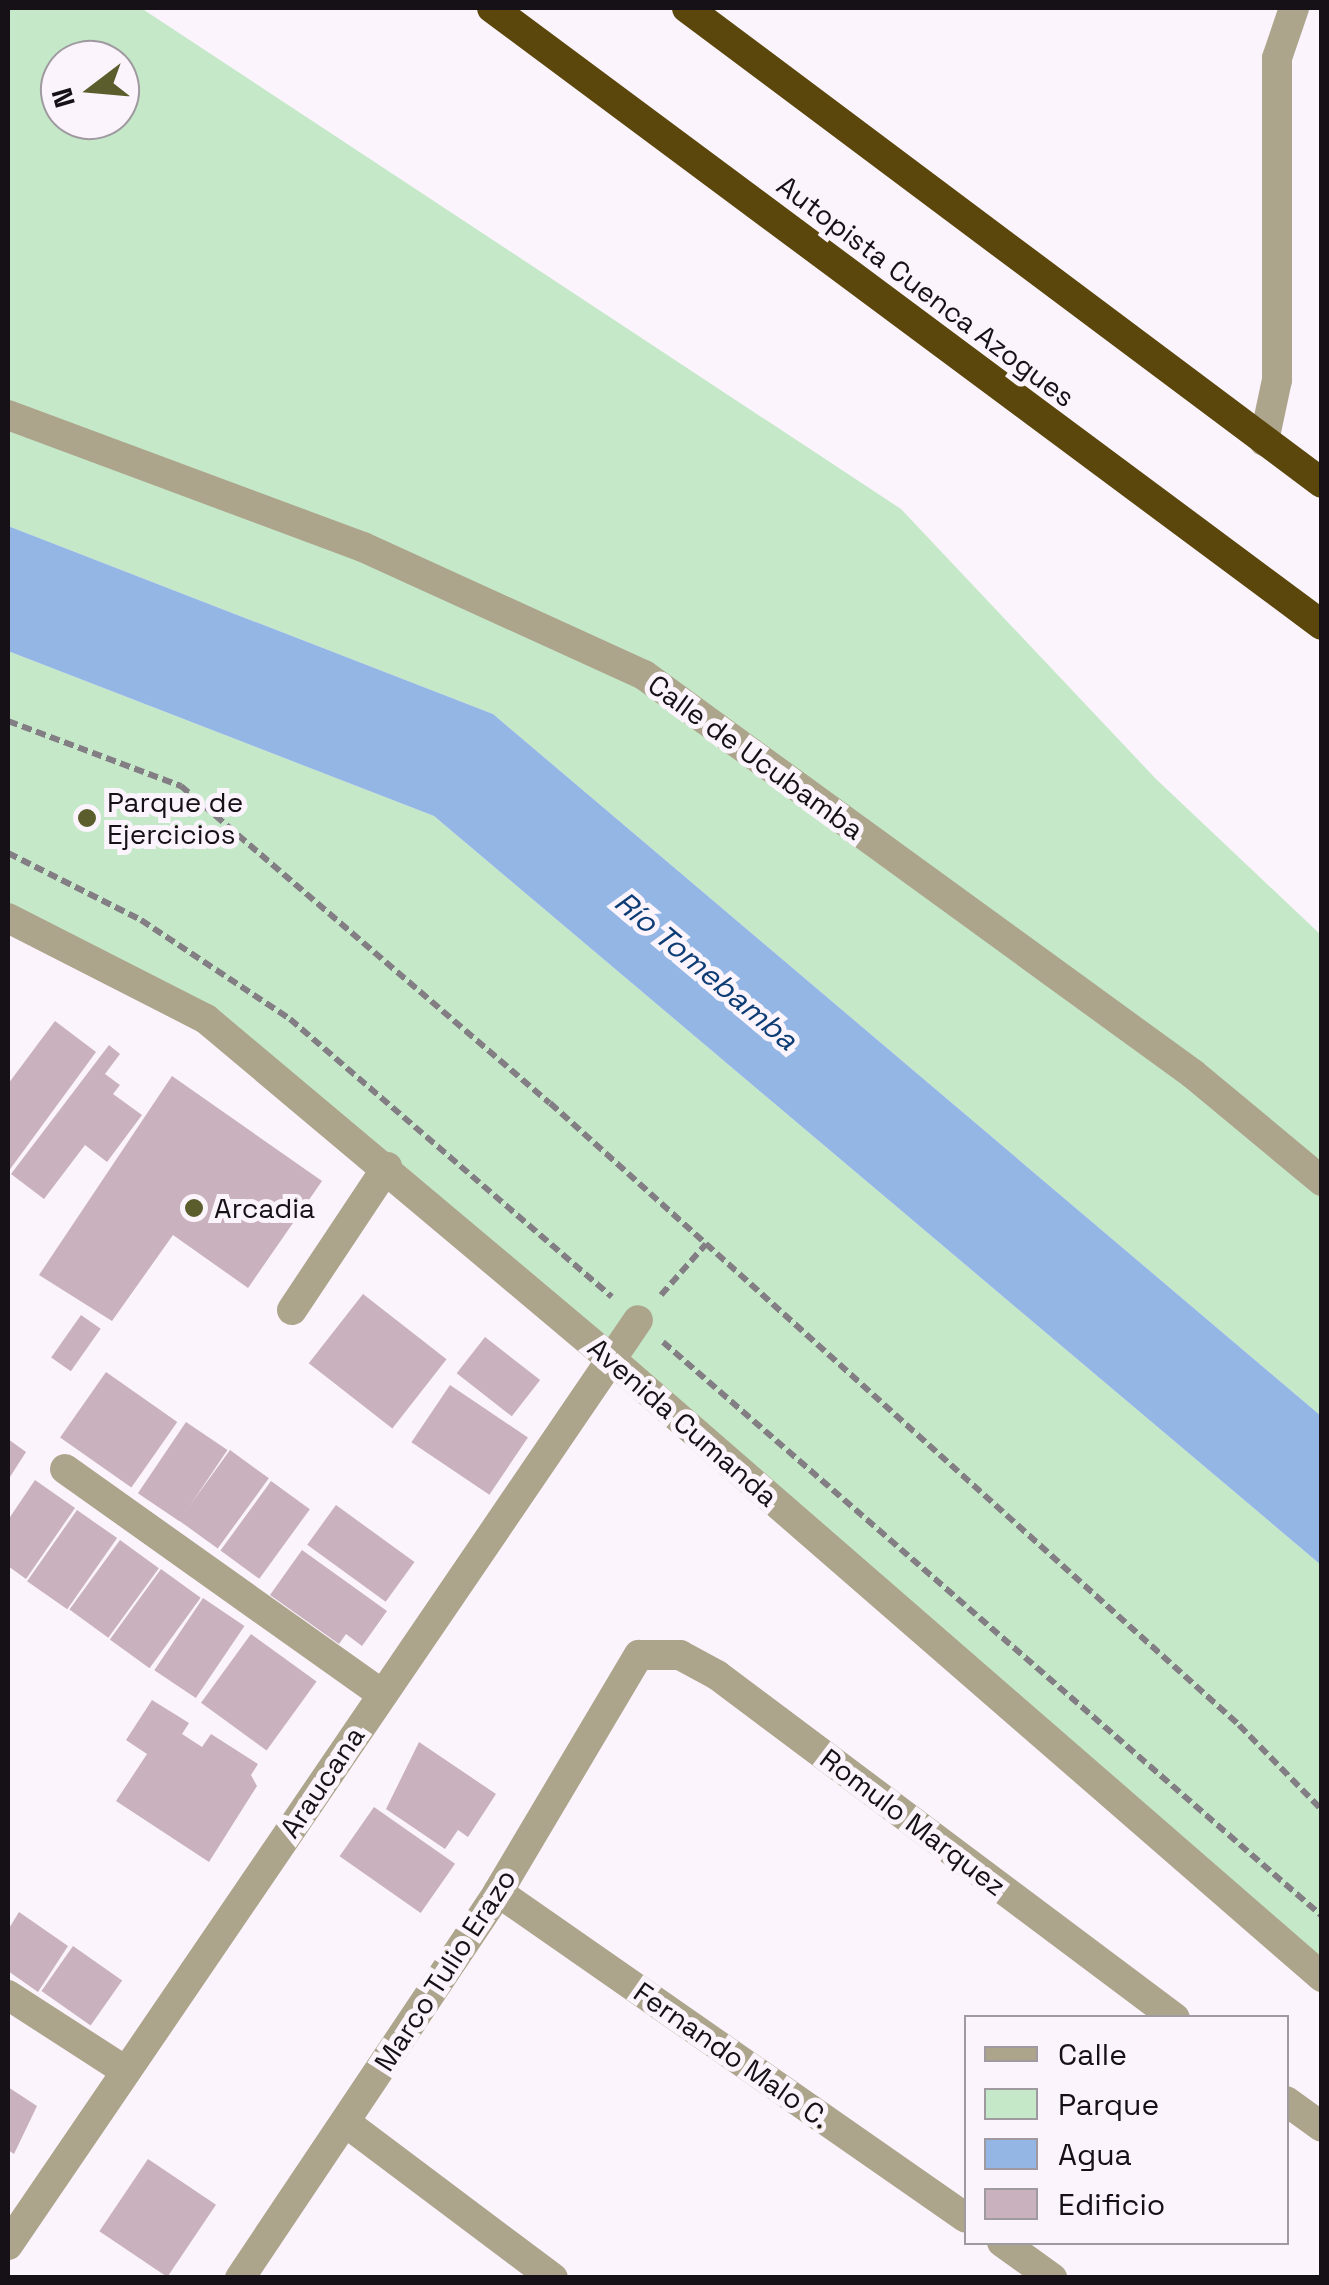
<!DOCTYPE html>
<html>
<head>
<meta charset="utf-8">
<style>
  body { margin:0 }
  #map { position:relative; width:1329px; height:2285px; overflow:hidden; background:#fbf4fc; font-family:"Space Grotesk",sans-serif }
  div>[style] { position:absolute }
  .green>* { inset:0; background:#c5e8c9 }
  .water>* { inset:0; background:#93b6e5 }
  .building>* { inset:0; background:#c9b1be; transform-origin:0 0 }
  .path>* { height:6px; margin-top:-3px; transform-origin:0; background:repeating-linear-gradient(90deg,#837d84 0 10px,transparent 0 15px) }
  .street>* { height:30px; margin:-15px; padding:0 15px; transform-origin:15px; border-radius:15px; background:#ada48c }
  .highway>* { height:30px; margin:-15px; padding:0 15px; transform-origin:15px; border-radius:15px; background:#5b470b }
  .dots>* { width:28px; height:28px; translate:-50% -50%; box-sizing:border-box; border:5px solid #fbf4fc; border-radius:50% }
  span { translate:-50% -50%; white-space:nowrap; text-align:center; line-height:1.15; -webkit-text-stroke:10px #fbf4fc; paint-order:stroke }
  .street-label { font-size:28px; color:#161017 }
  .poi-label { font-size:28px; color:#161017 }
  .left { translate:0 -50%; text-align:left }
  .water-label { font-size:30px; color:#0e3d75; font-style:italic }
  .frame { position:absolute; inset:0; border:10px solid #161017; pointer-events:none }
  .legend { position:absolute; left:964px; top:2015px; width:325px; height:230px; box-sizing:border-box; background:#fbf4fc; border:2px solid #9f99a0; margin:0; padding:12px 18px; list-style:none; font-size:30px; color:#161017 }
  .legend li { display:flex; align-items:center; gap:20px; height:50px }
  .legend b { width:50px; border:2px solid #9f99a0 }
  .north { position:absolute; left:40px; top:40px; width:100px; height:100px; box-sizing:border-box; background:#fbf4fc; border:2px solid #9f99a0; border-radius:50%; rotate:254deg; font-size:28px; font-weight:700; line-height:40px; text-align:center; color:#161017 }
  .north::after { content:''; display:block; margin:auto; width:35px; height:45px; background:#5b5e2c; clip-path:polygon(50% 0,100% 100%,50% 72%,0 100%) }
</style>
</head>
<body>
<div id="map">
  <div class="green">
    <i style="clip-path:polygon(evenodd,8px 8px,141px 8px,901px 509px,1156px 779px,1321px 935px,1321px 1416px,493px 714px,8px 526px,8px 8px,60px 60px,120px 60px,120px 120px,60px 120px,60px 60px)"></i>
    <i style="clip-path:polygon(8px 651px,434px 816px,1321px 1565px,1321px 1977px,206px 1019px,8px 918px)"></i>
  </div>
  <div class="water">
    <i style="clip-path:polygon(8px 526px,493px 714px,1321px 1416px,1321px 1565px,434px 816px,8px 651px)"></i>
  </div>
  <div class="building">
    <i style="clip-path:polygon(55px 1021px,96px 1052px,8px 1172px,8px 1084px)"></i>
    <i style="clip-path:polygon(109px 1045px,120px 1054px,105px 1074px,120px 1085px,113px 1094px,142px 1115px,107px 1162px,85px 1145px,44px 1199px,11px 1174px)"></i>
    <i style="clip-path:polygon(172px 1076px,322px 1181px,248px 1288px,173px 1235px,112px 1321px,39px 1275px)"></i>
    <i style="left:363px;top:1294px;width:106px;height:88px;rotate:38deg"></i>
    <i style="left:81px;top:1315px;width:24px;height:52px;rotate:35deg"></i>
    <i style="left:485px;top:1337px;width:70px;height:46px;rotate:38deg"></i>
    <i style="left:106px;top:1372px;width:87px;height:80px;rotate:35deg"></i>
    <i style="left:450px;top:1385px;width:94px;height:69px;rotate:34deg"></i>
    <i style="left:186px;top:1422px;width:50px;height:86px;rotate:34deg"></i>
    <i style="clip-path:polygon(8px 1439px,26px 1452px,8px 1480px)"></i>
    <i style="left:230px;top:1450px;width:48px;height:87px;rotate:36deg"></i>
    <i style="clip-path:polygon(35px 1480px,75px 1508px,26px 1579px,8px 1566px,8px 1520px)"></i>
    <i style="left:271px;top:1481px;width:48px;height:86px;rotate:36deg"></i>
    <i style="left:336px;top:1505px;width:97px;height:49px;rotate:36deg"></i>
    <i style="left:77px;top:1510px;width:49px;height:87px;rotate:35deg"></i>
    <i style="left:120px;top:1540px;width:48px;height:86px;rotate:36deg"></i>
    <i style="clip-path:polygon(302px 1550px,387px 1611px,362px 1646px,346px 1634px,339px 1644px,270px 1595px)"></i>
    <i style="left:161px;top:1569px;width:49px;height:87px;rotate:36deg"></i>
    <i style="left:203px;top:1598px;width:50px;height:87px;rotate:34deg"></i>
    <i style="left:251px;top:1634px;width:81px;height:85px;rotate:36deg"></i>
    <i style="clip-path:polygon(152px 1700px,189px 1723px,182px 1734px,202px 1747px,211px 1734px,258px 1764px,251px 1775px,257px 1786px,209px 1862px,116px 1801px,147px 1754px,126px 1740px)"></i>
    <i style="clip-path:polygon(419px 1742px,496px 1794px,468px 1837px,458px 1830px,445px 1849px,386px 1809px)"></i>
    <i style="left:374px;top:1807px;width:99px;height:60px;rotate:35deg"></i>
    <i style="clip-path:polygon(19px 1912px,68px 1946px,38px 1992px,8px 1971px,8px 1930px)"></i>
    <i style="left:73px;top:1946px;width:60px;height:55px;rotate:35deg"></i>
    <i style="clip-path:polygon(8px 2087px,37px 2106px,14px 2154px,8px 2150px)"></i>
    <i style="left:148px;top:2159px;width:82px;height:87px;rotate:34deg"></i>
  </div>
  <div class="path">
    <i style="left:8px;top:721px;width:185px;rotate:20.6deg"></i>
    <i style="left:181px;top:786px;width:486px;rotate:40.7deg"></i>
    <i style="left:550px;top:1103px;width:928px;rotate:42.07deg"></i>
    <i style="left:1239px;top:1725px;width:119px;rotate:45.7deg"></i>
    <i style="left:8px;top:853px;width:149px;rotate:26.7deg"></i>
    <i style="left:141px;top:920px;width:179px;rotate:33.6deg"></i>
    <i style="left:290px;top:1019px;width:425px;rotate:40.8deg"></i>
    <i style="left:661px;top:1295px;width:68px;rotate:-48.6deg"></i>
    <i style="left:663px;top:1342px;width:874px;rotate:41.06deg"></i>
  </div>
  <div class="street">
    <i style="left:8px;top:415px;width:379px;rotate:20.4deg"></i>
    <i style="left:363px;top:547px;width:309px;rotate:24.5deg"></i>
    <i style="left:644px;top:675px;width:679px;rotate:36.01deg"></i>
    <i style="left:1193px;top:1074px;width:168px;rotate:39.7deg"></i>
    <i style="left:1264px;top:441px;width:62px;rotate:-78deg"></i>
    <i style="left:1277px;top:380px;width:322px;rotate:-90deg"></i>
    <i style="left:1277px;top:58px;width:53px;rotate:-71.2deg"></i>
    <i style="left:8px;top:918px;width:222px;rotate:27deg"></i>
    <i style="left:206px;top:1019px;width:530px;rotate:40.03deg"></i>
    <i style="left:612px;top:1360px;width:941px;rotate:40.99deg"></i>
    <i style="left:292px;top:1310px;width:172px;rotate:-56.4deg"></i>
    <i style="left:65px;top:1469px;width:389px;rotate:35.4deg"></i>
    <i style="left:498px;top:1892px;width:570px;rotate:34.86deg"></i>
    <i style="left:8px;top:1995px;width:138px;rotate:32.9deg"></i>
    <i style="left:1286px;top:2101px;width:44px;rotate:35.8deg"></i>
    <i style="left:345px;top:2122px;width:260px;rotate:36.9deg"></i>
    <i style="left:1002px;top:2242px;width:62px;rotate:35.8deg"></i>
    <i style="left:8px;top:2245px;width:1119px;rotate:-55.74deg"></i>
    <i style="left:240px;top:2278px;width:464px;rotate:-56.2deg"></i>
    <i style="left:498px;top:1892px;width:276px;rotate:-59.3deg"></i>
    <i style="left:639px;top:1655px;width:41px"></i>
    <i style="left:680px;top:1655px;width:42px;rotate:28.4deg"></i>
    <i style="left:717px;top:1675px;width:572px;rotate:36.83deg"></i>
  </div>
  <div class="highway">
    <i style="left:492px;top:8px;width:1034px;rotate:36.63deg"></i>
    <i style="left:687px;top:8px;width:793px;rotate:36.8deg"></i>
  </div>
  <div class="dots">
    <i style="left:87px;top:818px;background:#5b5e2c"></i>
    <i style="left:194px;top:1208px;background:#5b5e2c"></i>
  </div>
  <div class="street-label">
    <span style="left:926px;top:291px;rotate:37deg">Autopista Cuenca Azogues</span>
    <span style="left:756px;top:757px;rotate:36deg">Calle de Ucubamba</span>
    <span style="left:683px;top:1422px;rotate:41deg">Avenida Cumanda</span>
    <span style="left:322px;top:1782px;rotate:-56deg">Araucana</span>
    <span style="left:913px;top:1822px;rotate:37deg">Romulo Marquez</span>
    <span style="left:445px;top:1970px;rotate:-57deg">Marco Tulio Erazo</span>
    <span style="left:732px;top:2055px;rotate:35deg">Fernando Malo C.</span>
  </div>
  <div class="poi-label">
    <span class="left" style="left:107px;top:818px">Parque de<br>Ejercicios</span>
    <span class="left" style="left:214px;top:1208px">Arcadia</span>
  </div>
  <div class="water-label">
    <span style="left:706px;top:971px;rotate:40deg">Río Tomebamba</span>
  </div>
  <div class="frame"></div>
  <ul class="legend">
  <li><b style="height:12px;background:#ada48c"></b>Calle</li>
  <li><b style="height:28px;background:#c5e8c9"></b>Parque</li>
  <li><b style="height:28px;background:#93b6e5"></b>Agua</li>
  <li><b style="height:28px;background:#c9b1be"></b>Edificio</li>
  </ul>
  <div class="north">N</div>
</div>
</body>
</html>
